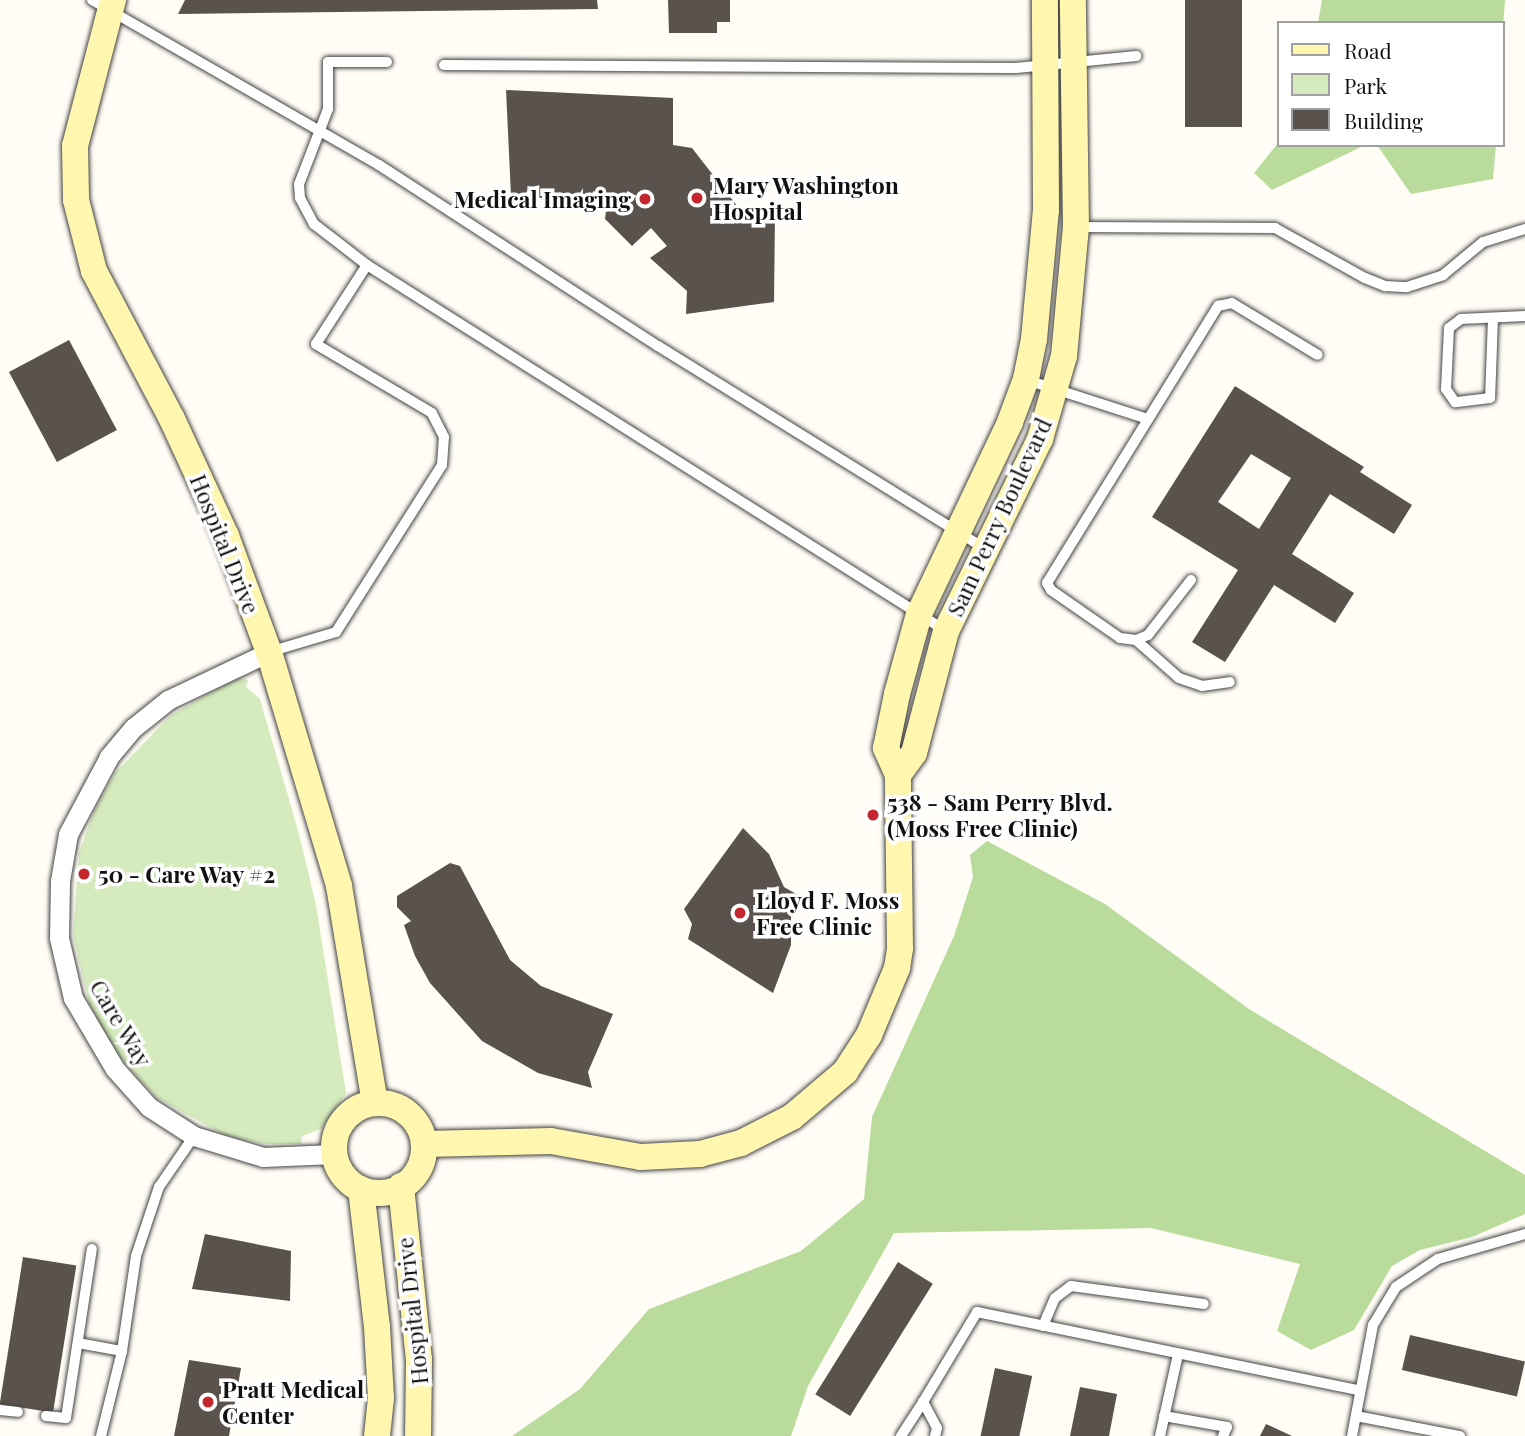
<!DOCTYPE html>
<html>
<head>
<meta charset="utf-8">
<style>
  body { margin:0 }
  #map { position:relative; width:1525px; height:1436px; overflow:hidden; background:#fffdf5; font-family:"Playfair Display",serif }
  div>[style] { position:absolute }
  .green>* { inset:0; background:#d5ebbd }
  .forest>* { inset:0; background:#b9dc9c }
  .building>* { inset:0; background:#5a524d; transform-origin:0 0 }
  .roads { filter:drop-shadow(0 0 2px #444) drop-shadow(0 0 2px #444) }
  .lane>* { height:10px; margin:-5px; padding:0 5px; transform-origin:5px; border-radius:5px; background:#fff }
  .street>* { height:19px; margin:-9.5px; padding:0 9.5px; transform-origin:9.5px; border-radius:9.5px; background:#fff }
  .secondary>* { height:26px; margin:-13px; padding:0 13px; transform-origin:13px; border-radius:13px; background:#fff6b0 }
  .secondary>.ring { margin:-13px; padding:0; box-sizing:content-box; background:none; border:26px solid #fff6b0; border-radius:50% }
  .dots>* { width:19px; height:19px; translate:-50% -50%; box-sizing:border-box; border:4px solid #fff; border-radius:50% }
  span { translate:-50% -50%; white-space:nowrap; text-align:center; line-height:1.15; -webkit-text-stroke:7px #fff; paint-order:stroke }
  .poi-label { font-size:23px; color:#111; font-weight:700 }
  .left { translate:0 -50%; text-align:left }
  .right { translate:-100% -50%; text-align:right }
  .street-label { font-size:23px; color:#111 }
  .legend { position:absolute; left:1277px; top:21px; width:228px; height:126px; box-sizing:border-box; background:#fff; border:2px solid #a0a0a0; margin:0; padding:9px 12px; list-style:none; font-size:21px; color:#111 }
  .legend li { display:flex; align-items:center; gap:14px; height:35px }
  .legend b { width:35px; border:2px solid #a0a0a0 }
</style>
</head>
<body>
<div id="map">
  <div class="green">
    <i style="clip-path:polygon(237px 678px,248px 680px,246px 687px,260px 699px,299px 834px,316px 905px,346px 1093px,321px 1129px,302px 1136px,301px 1144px,265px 1144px,226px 1136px,157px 1098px,112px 1049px,89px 1003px,73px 935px,79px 853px,94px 811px,116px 772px,171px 715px)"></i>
  </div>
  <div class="forest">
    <i style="clip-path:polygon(1322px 0,1505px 0,1502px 43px,1502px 23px,1318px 23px)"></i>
    <i style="clip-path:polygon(1278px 143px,1278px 145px,1365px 145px,1272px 190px,1254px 173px)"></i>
    <i style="clip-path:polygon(1377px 145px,1496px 145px,1493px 179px,1411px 194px)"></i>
    <i style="clip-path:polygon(987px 841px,1105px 904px,1249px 1009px,1525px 1175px,1525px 1214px,1472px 1237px,1420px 1250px,1392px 1266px,1354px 1330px,1311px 1350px,1277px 1331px,1300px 1264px,1151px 1228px,894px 1233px,808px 1386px,791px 1436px,512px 1436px,580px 1389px,649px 1309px,801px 1251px,864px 1199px,872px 1117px,954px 936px,973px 877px,970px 855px)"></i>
  </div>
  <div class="building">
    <i style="clip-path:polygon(185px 0,597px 0,598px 9px,178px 14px)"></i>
    <i style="clip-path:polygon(668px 0,730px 0,730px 22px,717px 22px,717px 33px,669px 33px)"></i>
    <i style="left:1185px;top:0;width:57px;height:127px"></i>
    <i style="clip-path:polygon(506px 90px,673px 98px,673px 145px,692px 148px,738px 207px,775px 214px,774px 302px,686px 314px,687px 291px,650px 258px,667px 246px,651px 228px,632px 246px,605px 219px,607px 202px,511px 196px)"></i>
    <i style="left:69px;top:340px;width:102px;height:68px;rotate:62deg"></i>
    <i style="clip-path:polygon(evenodd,1235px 386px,1364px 467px,1360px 472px,1412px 505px,1394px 534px,1330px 494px,1292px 554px,1354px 593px,1335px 623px,1274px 585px,1225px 662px,1192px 642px,1238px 570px,1152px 517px,1235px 386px,1251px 454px,1291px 478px,1259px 529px,1218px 502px,1251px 454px)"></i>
    <i style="clip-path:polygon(743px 828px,769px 854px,784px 887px,803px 898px,791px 917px,791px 945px,773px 993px,688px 939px,692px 924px,684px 909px)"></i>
    <i style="clip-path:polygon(450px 863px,460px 866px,510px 960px,541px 986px,613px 1014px,588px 1072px,592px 1088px,538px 1073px,482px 1041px,430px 983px,415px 956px,404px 925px,411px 921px,397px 907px,397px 896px)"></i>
    <i style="clip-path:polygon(205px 1234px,291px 1251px,290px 1301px,192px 1289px)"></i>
    <i style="left:23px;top:1257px;width:54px;height:149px;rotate:9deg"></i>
    <i style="left:898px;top:1262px;width:41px;height:156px;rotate:32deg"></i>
    <i style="left:1410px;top:1335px;width:118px;height:36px;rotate:13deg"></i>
    <i style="clip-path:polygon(189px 1360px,241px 1368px,229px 1436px,174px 1436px)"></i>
    <i style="left:995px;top:1368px;width:38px;height:70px;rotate:12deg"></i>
    <i style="clip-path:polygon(1080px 1387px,1117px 1394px,1109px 1436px,1070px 1436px)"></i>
    <i style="clip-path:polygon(1266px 1424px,1292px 1436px,1260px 1436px)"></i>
  </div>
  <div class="roads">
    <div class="lane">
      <i style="left:92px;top:0;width:331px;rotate:29.9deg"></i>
      <i style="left:379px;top:165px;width:333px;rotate:33deg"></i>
      <i style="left:658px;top:346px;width:384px;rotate:31.8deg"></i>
      <i style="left:387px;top:62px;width:59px;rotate:180deg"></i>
      <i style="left:328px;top:62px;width:47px;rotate:90deg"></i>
      <i style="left:328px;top:109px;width:80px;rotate:111.1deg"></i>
      <i style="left:299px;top:184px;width:14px;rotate:86deg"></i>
      <i style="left:300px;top:198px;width:30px;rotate:62deg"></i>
      <i style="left:314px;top:224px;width:67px;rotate:37.7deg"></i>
      <i style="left:367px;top:265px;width:685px;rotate:32.3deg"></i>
      <i style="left:444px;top:65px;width:572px;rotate:0.3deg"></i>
      <i style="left:1016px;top:68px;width:121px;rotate:-5.7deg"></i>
      <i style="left:1077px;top:227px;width:198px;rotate:0.3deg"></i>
      <i style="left:1275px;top:228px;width:103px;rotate:29.1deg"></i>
      <i style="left:1365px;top:278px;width:22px;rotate:22deg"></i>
      <i style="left:1385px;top:286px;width:22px;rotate:3deg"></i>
      <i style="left:1407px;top:287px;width:38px;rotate:-18deg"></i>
      <i style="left:1443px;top:275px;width:52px;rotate:-39.5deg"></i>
      <i style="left:1483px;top:242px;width:44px;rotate:-17.2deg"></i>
      <i style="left:1493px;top:318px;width:80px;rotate:92.1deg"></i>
      <i style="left:1490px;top:398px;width:35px;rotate:173deg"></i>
      <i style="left:1455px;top:402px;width:16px;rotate:-125deg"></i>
      <i style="left:1446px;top:389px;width:61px;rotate:-87.2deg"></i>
      <i style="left:1449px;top:328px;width:15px;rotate:-37deg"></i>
      <i style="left:1461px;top:319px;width:64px;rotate:-2.7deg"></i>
      <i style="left:1027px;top:380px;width:127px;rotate:17.9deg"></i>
      <i style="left:1191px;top:580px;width:70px;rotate:128deg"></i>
      <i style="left:1148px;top:635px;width:13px;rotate:157deg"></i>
      <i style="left:1136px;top:640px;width:16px;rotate:-173deg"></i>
      <i style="left:1120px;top:638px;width:84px;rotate:-145.2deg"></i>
      <i style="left:1051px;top:590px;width:8px;rotate:-120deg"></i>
      <i style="left:1047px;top:583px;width:326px;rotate:-58.3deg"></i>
      <i style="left:1218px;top:306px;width:14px;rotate:-12deg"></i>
      <i style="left:1232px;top:303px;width:100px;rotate:31.2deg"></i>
      <i style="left:1136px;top:640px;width:57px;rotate:41.5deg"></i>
      <i style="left:1179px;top:678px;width:24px;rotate:19deg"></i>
      <i style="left:1202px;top:686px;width:28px;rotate:-8deg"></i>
      <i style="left:269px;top:652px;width:70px;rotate:-16.6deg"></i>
      <i style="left:336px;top:632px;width:198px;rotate:-57.6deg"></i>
      <i style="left:442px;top:465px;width:28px;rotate:-86deg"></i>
      <i style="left:444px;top:437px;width:27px;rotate:-117deg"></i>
      <i style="left:432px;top:413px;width:135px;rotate:-149.3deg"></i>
      <i style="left:316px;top:344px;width:94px;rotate:-57.2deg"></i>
      <i style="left:1043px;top:1326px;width:30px;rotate:-67deg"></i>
      <i style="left:1055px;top:1298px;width:20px;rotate:-37deg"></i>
      <i style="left:1071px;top:1286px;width:134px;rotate:7.7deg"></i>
      <i style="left:78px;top:1343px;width:45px;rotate:10.3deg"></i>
      <i style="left:0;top:1410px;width:18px;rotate:6deg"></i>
      <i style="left:46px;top:1416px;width:20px;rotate:6deg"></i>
      <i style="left:66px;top:1418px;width:171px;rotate:-81.3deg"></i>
      <i style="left:1164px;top:1416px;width:64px;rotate:9.9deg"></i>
      <i style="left:1227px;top:1427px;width:10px;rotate:114deg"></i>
      <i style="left:1356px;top:1416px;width:106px;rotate:10.9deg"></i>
      <i style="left:101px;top:1436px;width:88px;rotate:-76.1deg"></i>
      <i style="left:122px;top:1351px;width:96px;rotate:-81.6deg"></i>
      <i style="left:136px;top:1256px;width:73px;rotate:-71.6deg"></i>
      <i style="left:159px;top:1187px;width:62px;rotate:-55.5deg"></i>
      <i style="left:901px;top:1436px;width:40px;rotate:-57.1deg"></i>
      <i style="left:935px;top:1436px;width:8px;rotate:-76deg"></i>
      <i style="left:937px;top:1428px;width:30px;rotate:-118deg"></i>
      <i style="left:923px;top:1402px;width:105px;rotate:-59deg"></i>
      <i style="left:977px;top:1312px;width:389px;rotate:11.6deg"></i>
      <i style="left:1160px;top:1436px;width:84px;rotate:-77.6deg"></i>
      <i style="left:1352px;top:1436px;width:113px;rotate:-79.3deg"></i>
      <i style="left:1373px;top:1325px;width:44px;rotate:-58.8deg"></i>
      <i style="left:1396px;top:1287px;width:50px;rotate:-33.7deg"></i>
      <i style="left:1438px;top:1259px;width:91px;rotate:-16deg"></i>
    </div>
    <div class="street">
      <i style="left:269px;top:652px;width:112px;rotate:154.6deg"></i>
      <i style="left:168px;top:700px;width:45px;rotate:141.3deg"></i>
      <i style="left:133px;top:728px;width:38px;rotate:130deg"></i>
      <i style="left:109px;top:757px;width:87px;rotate:118deg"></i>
      <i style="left:68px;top:834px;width:48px;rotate:99.7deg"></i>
      <i style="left:60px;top:881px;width:57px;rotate:91deg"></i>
      <i style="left:59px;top:938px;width:62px;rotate:76.9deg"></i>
      <i style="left:73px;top:998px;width:82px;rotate:59.4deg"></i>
      <i style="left:115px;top:1069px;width:51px;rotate:48.2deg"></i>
      <i style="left:149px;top:1107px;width:54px;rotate:32.8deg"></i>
      <i style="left:194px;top:1136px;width:72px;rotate:16.9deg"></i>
      <i style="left:263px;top:1157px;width:71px;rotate:-2.4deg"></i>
    </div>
    <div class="secondary">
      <i style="left:113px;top:0;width:151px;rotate:104.6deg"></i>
      <i style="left:75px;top:146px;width:54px;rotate:88.9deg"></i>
      <i style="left:76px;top:200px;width:73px;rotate:75.8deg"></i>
      <i style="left:94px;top:271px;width:167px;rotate:62.2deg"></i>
      <i style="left:172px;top:419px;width:129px;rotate:65.2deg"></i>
      <i style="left:226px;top:536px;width:124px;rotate:69.7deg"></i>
      <i style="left:269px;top:652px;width:244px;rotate:73.3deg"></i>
      <i style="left:339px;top:886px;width:220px;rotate:80.6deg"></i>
      <i style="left:898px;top:775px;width:27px;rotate:-54deg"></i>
      <i style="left:914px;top:753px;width:126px;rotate:-75.3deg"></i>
      <i style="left:946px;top:631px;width:214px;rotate:-63.9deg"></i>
      <i style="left:1040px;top:439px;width:86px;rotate:-73.9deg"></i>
      <i style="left:1064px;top:356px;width:130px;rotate:-84.7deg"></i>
      <i style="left:1076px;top:227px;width:227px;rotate:-90.8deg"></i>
      <i class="ring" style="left:334px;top:1103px;width:64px;height:64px"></i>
      <i style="left:424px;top:1144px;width:127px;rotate:-1.4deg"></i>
      <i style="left:551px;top:1141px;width:91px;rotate:10.1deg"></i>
      <i style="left:641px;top:1157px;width:59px;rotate:-2.9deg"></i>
      <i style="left:700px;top:1154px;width:42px;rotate:-15deg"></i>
      <i style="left:741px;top:1143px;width:57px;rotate:-27deg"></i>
      <i style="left:792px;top:1117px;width:70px;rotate:-40.3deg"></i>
      <i style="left:845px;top:1072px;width:44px;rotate:-57deg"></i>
      <i style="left:869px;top:1035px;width:73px;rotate:-67.3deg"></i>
      <i style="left:897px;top:968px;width:20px;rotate:-81deg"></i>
      <i style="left:900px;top:948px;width:173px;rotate:-90.7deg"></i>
      <i style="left:898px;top:775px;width:30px;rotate:-114deg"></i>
      <i style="left:886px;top:748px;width:55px;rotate:-78.5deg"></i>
      <i style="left:897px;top:694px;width:83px;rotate:-74.6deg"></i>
      <i style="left:919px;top:614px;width:212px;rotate:-64.6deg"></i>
      <i style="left:1010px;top:422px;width:46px;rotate:-69.6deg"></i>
      <i style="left:1026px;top:379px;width:41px;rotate:-78.7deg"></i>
      <i style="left:1034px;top:339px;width:130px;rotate:-84.7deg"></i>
      <i style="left:1046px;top:210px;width:210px;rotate:-90.3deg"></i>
      <i style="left:401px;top:1186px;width:174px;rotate:84.1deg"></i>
      <i style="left:419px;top:1359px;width:77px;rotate:90.7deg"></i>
      <i style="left:361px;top:1189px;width:139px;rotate:83.4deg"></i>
      <i style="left:377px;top:1327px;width:71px;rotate:86.8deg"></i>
      <i style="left:381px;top:1398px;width:38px;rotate:96deg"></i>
    </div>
  </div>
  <div class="dots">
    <i style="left:697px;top:198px;background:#c4262e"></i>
    <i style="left:645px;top:199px;background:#c4262e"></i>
    <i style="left:873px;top:815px;background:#c4262e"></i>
    <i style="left:84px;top:874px;background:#c4262e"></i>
    <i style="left:740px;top:913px;background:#c4262e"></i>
    <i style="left:208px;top:1402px;background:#c4262e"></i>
  </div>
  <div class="poi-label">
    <span class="left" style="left:713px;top:198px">Mary Washington<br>Hospital</span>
    <span class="right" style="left:631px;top:199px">Medical Imaging</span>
    <span class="left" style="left:887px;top:815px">538 - Sam Perry Blvd.<br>(Moss Free Clinic)</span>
    <span class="left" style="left:98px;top:874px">50 - Care Way #2</span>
    <span class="left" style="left:756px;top:913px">Lloyd F. Moss<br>Free Clinic</span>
    <span class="left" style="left:222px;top:1402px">Pratt Medical<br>Center</span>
  </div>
  <div class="street-label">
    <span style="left:999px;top:517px;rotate:-65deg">Sam Perry Boulevard</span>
    <span style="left:225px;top:544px;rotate:68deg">Hospital Drive</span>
    <span style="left:121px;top:1023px;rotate:59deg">Care Way</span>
    <span style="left:412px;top:1311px;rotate:-96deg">Hospital Drive</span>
  </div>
  <ul class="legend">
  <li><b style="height:9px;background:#fff6b0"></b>Road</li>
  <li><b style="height:19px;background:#d5ebbd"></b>Park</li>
  <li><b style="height:19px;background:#5a524d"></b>Building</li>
  </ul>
</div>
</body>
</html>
